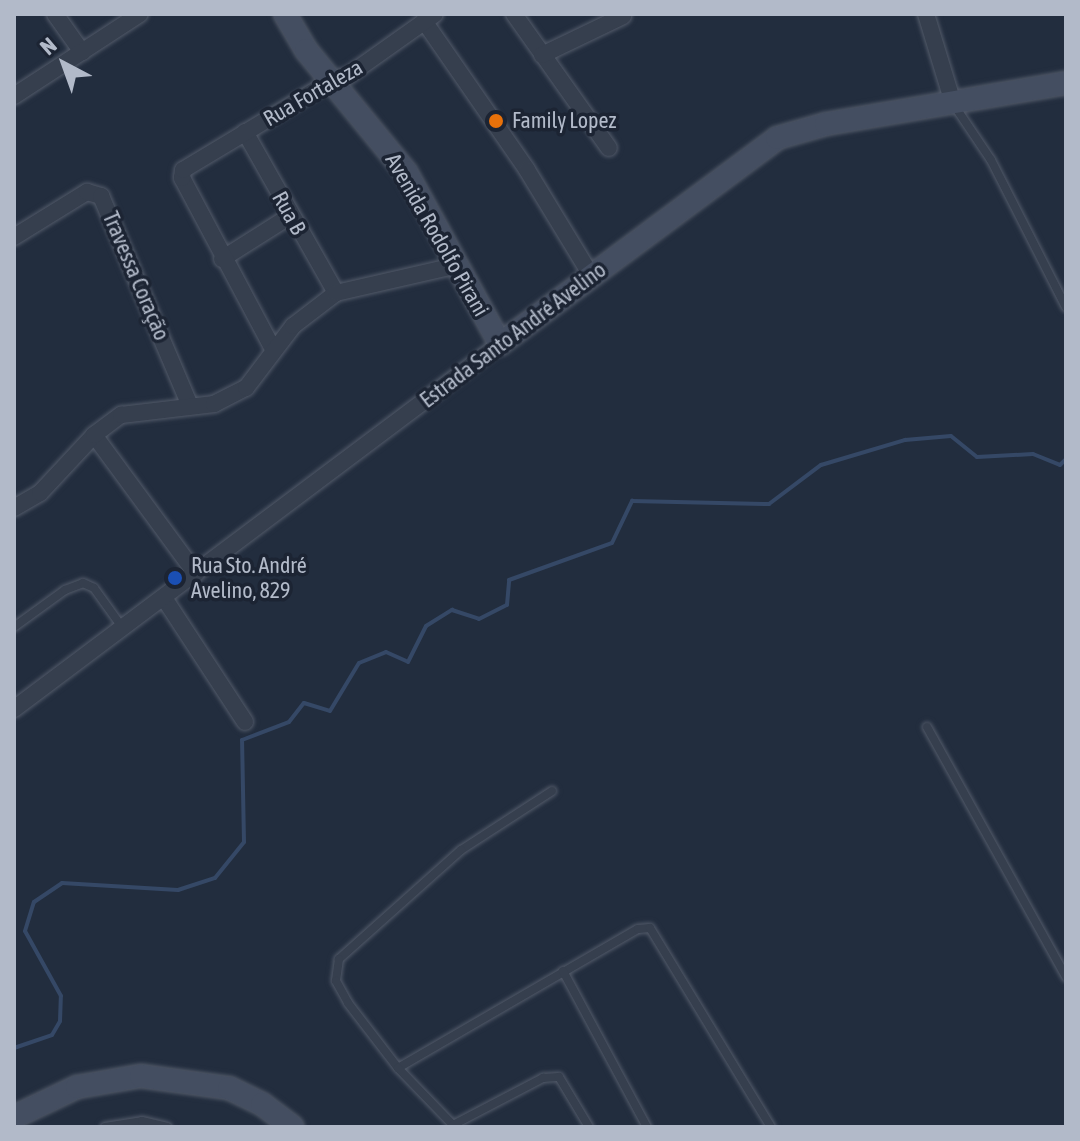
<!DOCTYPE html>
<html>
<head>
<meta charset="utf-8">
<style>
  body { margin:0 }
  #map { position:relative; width:1080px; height:1141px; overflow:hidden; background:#222d3e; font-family:"Asap Condensed",sans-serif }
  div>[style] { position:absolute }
  .stream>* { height:4px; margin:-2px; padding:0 2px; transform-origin:2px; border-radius:2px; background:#354866 }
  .roads { filter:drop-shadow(0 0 2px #525a69) drop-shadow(0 0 2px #525a69) }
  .service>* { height:8px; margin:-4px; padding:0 4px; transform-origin:4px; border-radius:4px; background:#363f4e }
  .minor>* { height:16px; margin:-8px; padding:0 8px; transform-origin:8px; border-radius:8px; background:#363f4e }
  .secondary>* { height:22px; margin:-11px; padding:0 11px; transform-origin:11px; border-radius:11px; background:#444e61 }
  .dots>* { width:22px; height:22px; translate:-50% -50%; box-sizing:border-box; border:4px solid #1c2433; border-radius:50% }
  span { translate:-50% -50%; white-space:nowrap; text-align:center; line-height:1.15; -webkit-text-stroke:7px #1c2433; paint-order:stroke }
  .street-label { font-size:22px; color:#b2bac9 }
  .poi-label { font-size:22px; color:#b2bac9 }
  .left { translate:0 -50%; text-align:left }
  .frame { position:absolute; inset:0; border:16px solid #b2bac9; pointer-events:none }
  .north { position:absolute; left:24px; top:24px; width:80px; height:80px; -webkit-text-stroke:6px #1c2433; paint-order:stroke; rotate:319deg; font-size:22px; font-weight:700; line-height:32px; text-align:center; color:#b2bac9 }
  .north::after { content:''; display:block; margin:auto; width:28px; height:36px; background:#b2bac9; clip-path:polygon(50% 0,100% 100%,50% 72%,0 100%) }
</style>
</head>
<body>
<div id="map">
  <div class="stream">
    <i style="left:14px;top:1048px;width:40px;rotate:-18.9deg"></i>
    <i style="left:52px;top:1035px;width:16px;rotate:-60deg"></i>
    <i style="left:60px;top:1021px;width:25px;rotate:-88deg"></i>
    <i style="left:61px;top:996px;width:74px;rotate:-119deg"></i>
    <i style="left:25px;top:931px;width:30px;rotate:-73deg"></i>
    <i style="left:34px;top:902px;width:34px;rotate:-34deg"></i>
    <i style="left:62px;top:883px;width:116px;rotate:3.5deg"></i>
    <i style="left:178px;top:890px;width:39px;rotate:-18deg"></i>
    <i style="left:215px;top:878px;width:46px;rotate:-51.1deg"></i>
    <i style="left:244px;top:842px;width:102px;rotate:-91.1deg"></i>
    <i style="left:242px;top:740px;width:50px;rotate:-21deg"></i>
    <i style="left:289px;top:722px;width:24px;rotate:-52deg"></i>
    <i style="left:304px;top:703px;width:27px;rotate:17deg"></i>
    <i style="left:330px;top:711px;width:56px;rotate:-58.9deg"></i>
    <i style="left:359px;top:663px;width:29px;rotate:-22deg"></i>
    <i style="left:386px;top:652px;width:24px;rotate:24deg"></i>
    <i style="left:408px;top:662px;width:40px;rotate:-63.4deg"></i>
    <i style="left:426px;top:626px;width:31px;rotate:-32deg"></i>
    <i style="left:452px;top:610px;width:28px;rotate:18deg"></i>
    <i style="left:479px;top:619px;width:31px;rotate:-27deg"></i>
    <i style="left:507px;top:605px;width:25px;rotate:-85deg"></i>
    <i style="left:509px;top:580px;width:109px;rotate:-19.8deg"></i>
    <i style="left:612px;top:543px;width:47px;rotate:-64.5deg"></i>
    <i style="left:632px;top:501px;width:137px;rotate:1.3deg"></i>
    <i style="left:769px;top:504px;width:65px;rotate:-36.9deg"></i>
    <i style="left:821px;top:465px;width:88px;rotate:-16.6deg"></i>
    <i style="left:905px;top:440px;width:46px;rotate:-5deg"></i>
    <i style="left:951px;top:436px;width:33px;rotate:39deg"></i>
    <i style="left:977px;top:457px;width:56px;rotate:-3.1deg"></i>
    <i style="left:1033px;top:454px;width:29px;rotate:22deg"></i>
    <i style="left:1060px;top:465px;width:8px;rotate:-45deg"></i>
  </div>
  <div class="roads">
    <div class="service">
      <i style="left:954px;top:105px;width:66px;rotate:56.1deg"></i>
      <i style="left:991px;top:160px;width:165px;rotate:63deg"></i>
      <i style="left:14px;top:627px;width:63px;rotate:-36deg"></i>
      <i style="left:65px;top:590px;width:19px;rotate:-21deg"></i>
      <i style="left:83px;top:583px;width:12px;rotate:24deg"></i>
      <i style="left:94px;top:588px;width:48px;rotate:54.3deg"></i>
      <i style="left:927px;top:727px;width:286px;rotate:60.9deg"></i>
      <i style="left:552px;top:791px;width:108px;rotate:147deg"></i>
      <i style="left:461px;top:850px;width:164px;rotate:138.2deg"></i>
      <i style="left:339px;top:959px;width:22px;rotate:98deg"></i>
      <i style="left:336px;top:981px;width:25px;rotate:61deg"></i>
      <i style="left:348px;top:1003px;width:82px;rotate:52.4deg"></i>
      <i style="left:398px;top:1068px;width:277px;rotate:-30.1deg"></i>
      <i style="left:638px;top:929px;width:12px;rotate:-5deg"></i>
      <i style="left:650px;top:928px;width:233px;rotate:58.7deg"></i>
      <i style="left:563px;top:971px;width:177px;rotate:61.7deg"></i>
      <i style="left:398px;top:1068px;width:82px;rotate:46deg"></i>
      <i style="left:453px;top:1125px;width:102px;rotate:-27.6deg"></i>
      <i style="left:543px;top:1078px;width:16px;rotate:-4deg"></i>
      <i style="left:559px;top:1077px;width:58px;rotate:59deg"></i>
      <i style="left:105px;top:1127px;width:37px;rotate:-9deg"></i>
      <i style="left:142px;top:1121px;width:26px;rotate:13deg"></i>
    </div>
    <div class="minor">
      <i style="left:55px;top:14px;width:47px;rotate:54.6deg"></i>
      <i style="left:514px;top:14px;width:164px;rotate:54.7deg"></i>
      <i style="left:926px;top:14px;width:93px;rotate:73.1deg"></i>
      <i style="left:424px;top:21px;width:181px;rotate:55.3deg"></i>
      <i style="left:527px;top:170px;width:125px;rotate:58.7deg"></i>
      <i style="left:542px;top:55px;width:90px;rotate:-25.7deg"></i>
      <i style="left:14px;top:96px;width:150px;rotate:-33.1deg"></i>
      <i style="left:245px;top:132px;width:185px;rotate:60.5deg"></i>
      <i style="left:14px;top:237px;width:86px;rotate:-31.7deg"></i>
      <i style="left:87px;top:192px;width:15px;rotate:16deg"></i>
      <i style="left:101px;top:196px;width:228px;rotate:67deg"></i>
      <i style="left:222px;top:259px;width:80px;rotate:-32.3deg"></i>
      <i style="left:273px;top:349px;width:194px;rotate:-118deg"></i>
      <i style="left:182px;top:178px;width:8px;rotate:-83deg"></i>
      <i style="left:183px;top:170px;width:175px;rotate:-31deg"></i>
      <i style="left:333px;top:80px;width:17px;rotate:-17deg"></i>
      <i style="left:349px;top:75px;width:105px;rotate:-35.3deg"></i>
      <i style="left:94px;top:435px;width:172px;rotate:53.7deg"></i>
      <i style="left:14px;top:508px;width:30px;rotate:-30deg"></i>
      <i style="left:40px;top:493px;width:79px;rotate:-47deg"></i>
      <i style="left:94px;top:435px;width:34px;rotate:-37deg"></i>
      <i style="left:121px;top:415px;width:94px;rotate:-6.7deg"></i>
      <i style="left:214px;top:404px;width:36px;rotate:-27deg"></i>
      <i style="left:246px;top:388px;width:78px;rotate:-52.8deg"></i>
      <i style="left:293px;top:326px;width:54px;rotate:-37.5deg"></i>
      <i style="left:336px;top:293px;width:121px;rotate:-12.9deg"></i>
      <i style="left:164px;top:598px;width:148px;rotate:56.8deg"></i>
      <i style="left:14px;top:709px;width:608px;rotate:-36.91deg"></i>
    </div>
    <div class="secondary">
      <i style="left:285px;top:14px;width:42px;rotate:59.7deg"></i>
      <i style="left:306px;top:50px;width:158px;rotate:50.7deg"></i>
      <i style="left:406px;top:172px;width:196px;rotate:61.3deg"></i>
      <i style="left:500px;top:344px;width:345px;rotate:-36.6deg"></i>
      <i style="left:777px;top:138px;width:51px;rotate:-15.9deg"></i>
      <i style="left:826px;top:124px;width:243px;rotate:-9.7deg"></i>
      <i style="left:14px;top:1117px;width:70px;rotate:-25.5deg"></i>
      <i style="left:77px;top:1087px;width:65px;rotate:-9.8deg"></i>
      <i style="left:141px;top:1076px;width:89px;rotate:7.8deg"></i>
      <i style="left:229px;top:1088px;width:37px;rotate:26deg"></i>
      <i style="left:262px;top:1104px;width:38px;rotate:37deg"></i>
    </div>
  </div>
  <div class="dots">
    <i style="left:496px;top:121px;background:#e8710a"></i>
    <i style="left:175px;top:578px;background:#1a4fb4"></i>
  </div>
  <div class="street-label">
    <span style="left:313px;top:93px;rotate:-30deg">Rua Fortaleza</span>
    <span style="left:289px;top:213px;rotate:61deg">Rua B</span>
    <span style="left:437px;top:235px;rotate:60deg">Avenida Rodolfo Pirani</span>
    <span style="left:136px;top:276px;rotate:67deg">Travessa Coração</span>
    <span style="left:513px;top:335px;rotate:-37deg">Estrada Santo André Avelino</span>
  </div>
  <div class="poi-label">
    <span class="left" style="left:512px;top:121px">Family Lopez</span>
    <span class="left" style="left:191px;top:578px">Rua Sto. André<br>Avelino, 829</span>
  </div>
  <div class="frame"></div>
  <div class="north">N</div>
</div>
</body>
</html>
